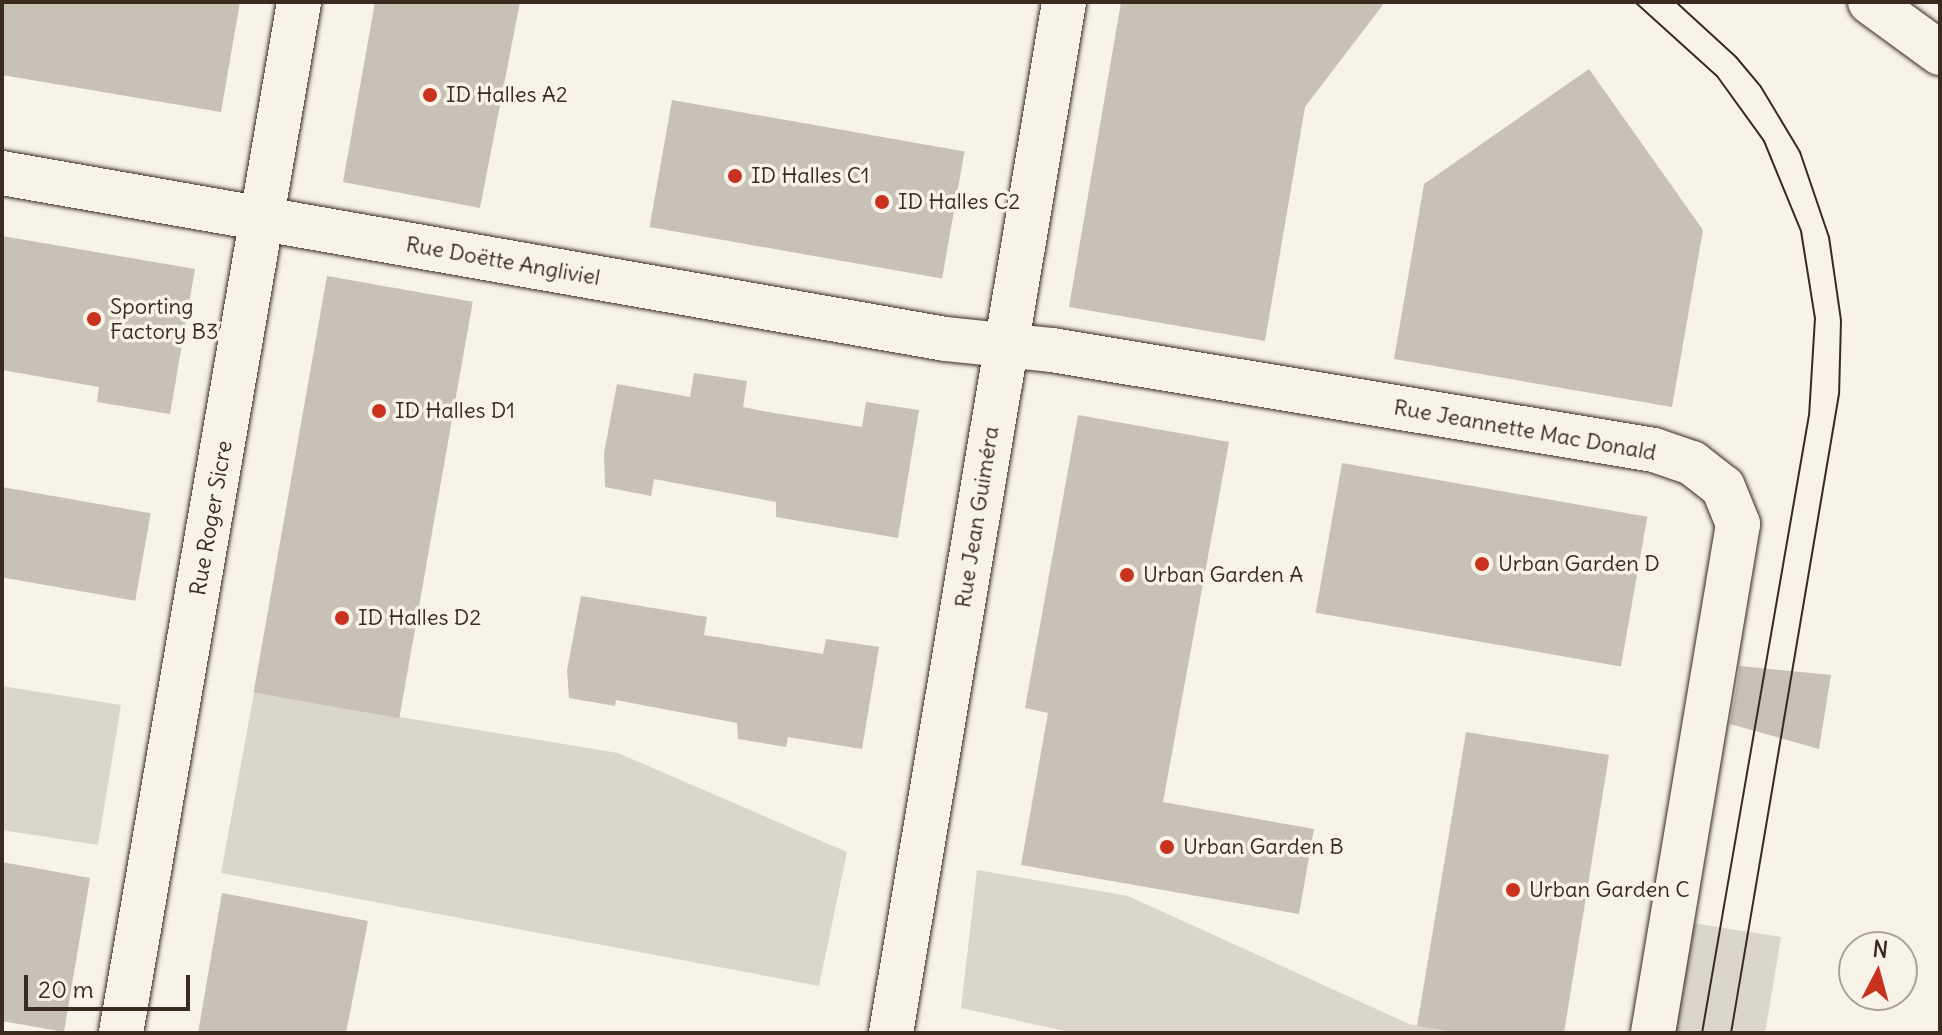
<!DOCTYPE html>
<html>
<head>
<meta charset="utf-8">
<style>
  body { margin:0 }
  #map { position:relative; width:1942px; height:1035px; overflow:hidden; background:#f7f3e8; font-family:Delius,sans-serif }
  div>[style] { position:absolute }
  .green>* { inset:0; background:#dbd6cb }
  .building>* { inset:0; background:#c8c1b6; transform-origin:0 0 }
  .roads { filter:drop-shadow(0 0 2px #3b2a1e) drop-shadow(0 0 2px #3b2a1e) }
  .minor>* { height:44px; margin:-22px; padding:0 22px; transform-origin:22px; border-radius:22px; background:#f7f3e8 }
  .major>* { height:44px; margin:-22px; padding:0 22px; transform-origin:22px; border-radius:22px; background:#f7f3e8 }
  .tram>* { height:2px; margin:-1px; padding:0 1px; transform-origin:1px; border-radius:1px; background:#3b2a1e }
  .dots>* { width:22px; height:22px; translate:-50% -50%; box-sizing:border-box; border:4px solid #f7f3e8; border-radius:50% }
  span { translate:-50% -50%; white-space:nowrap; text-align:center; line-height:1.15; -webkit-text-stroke:7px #f7f3e8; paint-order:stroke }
  .poi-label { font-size:22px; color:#3b2a1e }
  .left { translate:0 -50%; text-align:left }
  .street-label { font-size:22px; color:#3b2a1e }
  .frame { position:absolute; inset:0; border:4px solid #3b2a1e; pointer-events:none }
  .north { position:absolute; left:1838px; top:931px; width:80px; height:80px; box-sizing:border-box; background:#f7f3e8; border:2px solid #aca397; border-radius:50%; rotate:6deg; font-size:22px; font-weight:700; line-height:32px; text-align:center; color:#3b2a1e }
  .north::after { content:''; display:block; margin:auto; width:28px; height:36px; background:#c8321e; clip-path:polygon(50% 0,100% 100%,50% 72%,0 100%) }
  .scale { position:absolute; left:24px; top:975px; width:166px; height:36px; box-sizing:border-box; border:4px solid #3b2a1e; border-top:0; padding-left:10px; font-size:24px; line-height:28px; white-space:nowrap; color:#3b2a1e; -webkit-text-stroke:6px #f7f3e8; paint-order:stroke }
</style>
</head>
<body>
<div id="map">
  <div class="green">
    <i style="clip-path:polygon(2px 686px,121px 705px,98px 845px,2px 830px)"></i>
    <i style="clip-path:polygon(254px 693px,618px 753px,847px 852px,819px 986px,221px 873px)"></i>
    <i style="clip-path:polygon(977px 870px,1128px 896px,1409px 1024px,1460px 1033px,1074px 1033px,961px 1008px)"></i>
    <i style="clip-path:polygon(1686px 922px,1781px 937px,1765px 1033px,1667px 1033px)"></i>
  </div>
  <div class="building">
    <i style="clip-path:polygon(2px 2px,240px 2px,221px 112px,2px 75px)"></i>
    <i style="clip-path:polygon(375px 2px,520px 2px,480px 208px,343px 182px)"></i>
    <i style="clip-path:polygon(1121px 2px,1385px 2px,1305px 107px,1265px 341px,1069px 307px)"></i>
    <i style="clip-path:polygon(1589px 69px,1703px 230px,1672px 407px,1394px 359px,1424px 184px)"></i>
    <i style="left:672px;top:100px;width:297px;height:129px;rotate:10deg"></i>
    <i style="clip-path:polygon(2px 236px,195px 269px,170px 414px,97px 402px,99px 387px,2px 370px)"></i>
    <i style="left:327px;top:276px;width:148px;height:423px;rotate:10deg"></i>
    <i style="clip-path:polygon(694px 373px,747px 381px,743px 407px,768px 412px,862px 427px,866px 402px,919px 410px,898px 538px,776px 517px,776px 502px,654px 479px,651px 496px,605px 487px,604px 453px,617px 384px,690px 397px)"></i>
    <i style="clip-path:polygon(1078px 415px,1229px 442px,1163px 802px,1314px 829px,1299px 914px,1021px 865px,1048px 713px,1025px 708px)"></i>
    <i style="left:1342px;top:463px;width:310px;height:152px;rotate:10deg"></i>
    <i style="left:2px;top:487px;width:151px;height:89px;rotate:10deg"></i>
    <i style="clip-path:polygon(581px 596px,707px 617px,704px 635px,823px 654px,826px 639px,879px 647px,862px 749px,788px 737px,786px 747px,738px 739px,737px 723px,616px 700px,615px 706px,569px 698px,567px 670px)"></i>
    <i style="clip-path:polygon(1740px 666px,1831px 675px,1819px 749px,1730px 724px)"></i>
    <i style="clip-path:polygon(1466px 732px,1609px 755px,1564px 1033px,1460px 1033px,1417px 1026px)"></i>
    <i style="clip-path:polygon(2px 862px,90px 878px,64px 1032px,2px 1021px)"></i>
    <i style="clip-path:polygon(222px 893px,368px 921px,346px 1033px,198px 1033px)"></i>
  </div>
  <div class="roads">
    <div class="minor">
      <i style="left:2px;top:173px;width:957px;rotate:9.98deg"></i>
      <i style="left:945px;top:339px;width:108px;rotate:5.9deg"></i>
      <i style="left:1052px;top:350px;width:610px;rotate:9.43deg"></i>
      <i style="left:1654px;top:450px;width:40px;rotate:18.9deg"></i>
      <i style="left:1692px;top:463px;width:39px;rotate:38deg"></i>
      <i style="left:1723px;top:487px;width:40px;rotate:68deg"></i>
      <i style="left:1738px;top:524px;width:516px;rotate:99.48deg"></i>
      <i style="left:121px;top:1033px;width:1046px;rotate:-80.2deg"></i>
      <i style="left:891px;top:1033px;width:1045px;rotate:-80.47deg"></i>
    </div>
    <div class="major">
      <i style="left:1870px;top:2px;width:87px;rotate:36.1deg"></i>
    </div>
  </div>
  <div class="tram">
    <i style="left:1635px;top:2px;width:110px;rotate:42.1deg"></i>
    <i style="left:1717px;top:76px;width:80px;rotate:54.1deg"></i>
    <i style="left:1764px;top:141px;width:97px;rotate:67.7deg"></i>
    <i style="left:1801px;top:231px;width:88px;rotate:80.9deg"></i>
    <i style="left:1815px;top:318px;width:97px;rotate:93.5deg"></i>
    <i style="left:1809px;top:415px;width:627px;rotate:99.82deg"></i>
    <i style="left:1676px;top:2px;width:81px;rotate:42.5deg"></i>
    <i style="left:1736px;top:57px;width:39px;rotate:50deg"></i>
    <i style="left:1761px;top:87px;width:76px;rotate:59deg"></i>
    <i style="left:1800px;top:152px;width:90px;rotate:71.2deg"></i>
    <i style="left:1829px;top:237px;width:84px;rotate:81.8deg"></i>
    <i style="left:1841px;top:320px;width:74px;rotate:91.5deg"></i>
    <i style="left:1839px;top:394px;width:648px;rotate:99.59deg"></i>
  </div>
  <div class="dots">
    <i style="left:430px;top:95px;background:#c8321e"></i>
    <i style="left:735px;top:176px;background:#c8321e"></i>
    <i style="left:882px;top:202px;background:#c8321e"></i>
    <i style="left:94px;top:319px;background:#c8321e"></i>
    <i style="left:379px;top:411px;background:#c8321e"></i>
    <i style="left:1482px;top:564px;background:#c8321e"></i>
    <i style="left:1127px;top:575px;background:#c8321e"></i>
    <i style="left:342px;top:618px;background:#c8321e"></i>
    <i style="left:1167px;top:847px;background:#c8321e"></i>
    <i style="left:1513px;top:890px;background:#c8321e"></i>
  </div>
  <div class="poi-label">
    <span class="left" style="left:446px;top:95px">ID Halles A2</span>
    <span class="left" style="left:751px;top:176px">ID Halles C1</span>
    <span class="left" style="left:898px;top:202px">ID Halles C2</span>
    <span class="left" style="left:110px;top:319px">Sporting<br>Factory B3</span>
    <span class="left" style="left:395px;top:411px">ID Halles D1</span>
    <span class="left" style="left:1498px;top:564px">Urban Garden D</span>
    <span class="left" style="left:1143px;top:575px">Urban Garden A</span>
    <span class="left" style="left:358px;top:618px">ID Halles D2</span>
    <span class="left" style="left:1183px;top:847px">Urban Garden B</span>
    <span class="left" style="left:1529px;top:890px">Urban Garden C</span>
  </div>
  <div class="street-label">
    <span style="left:503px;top:261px;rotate:10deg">Rue Doëtte Angliviel</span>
    <span style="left:1525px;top:430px;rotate:10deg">Rue Jeannette Mac Donald</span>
    <span style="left:977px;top:517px;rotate:-81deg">Rue Jean Guiméra</span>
    <span style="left:211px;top:518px;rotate:-80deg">Rue Roger Sicre</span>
  </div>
  <div class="frame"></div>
  <div class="north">N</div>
  <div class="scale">20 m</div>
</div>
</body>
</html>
